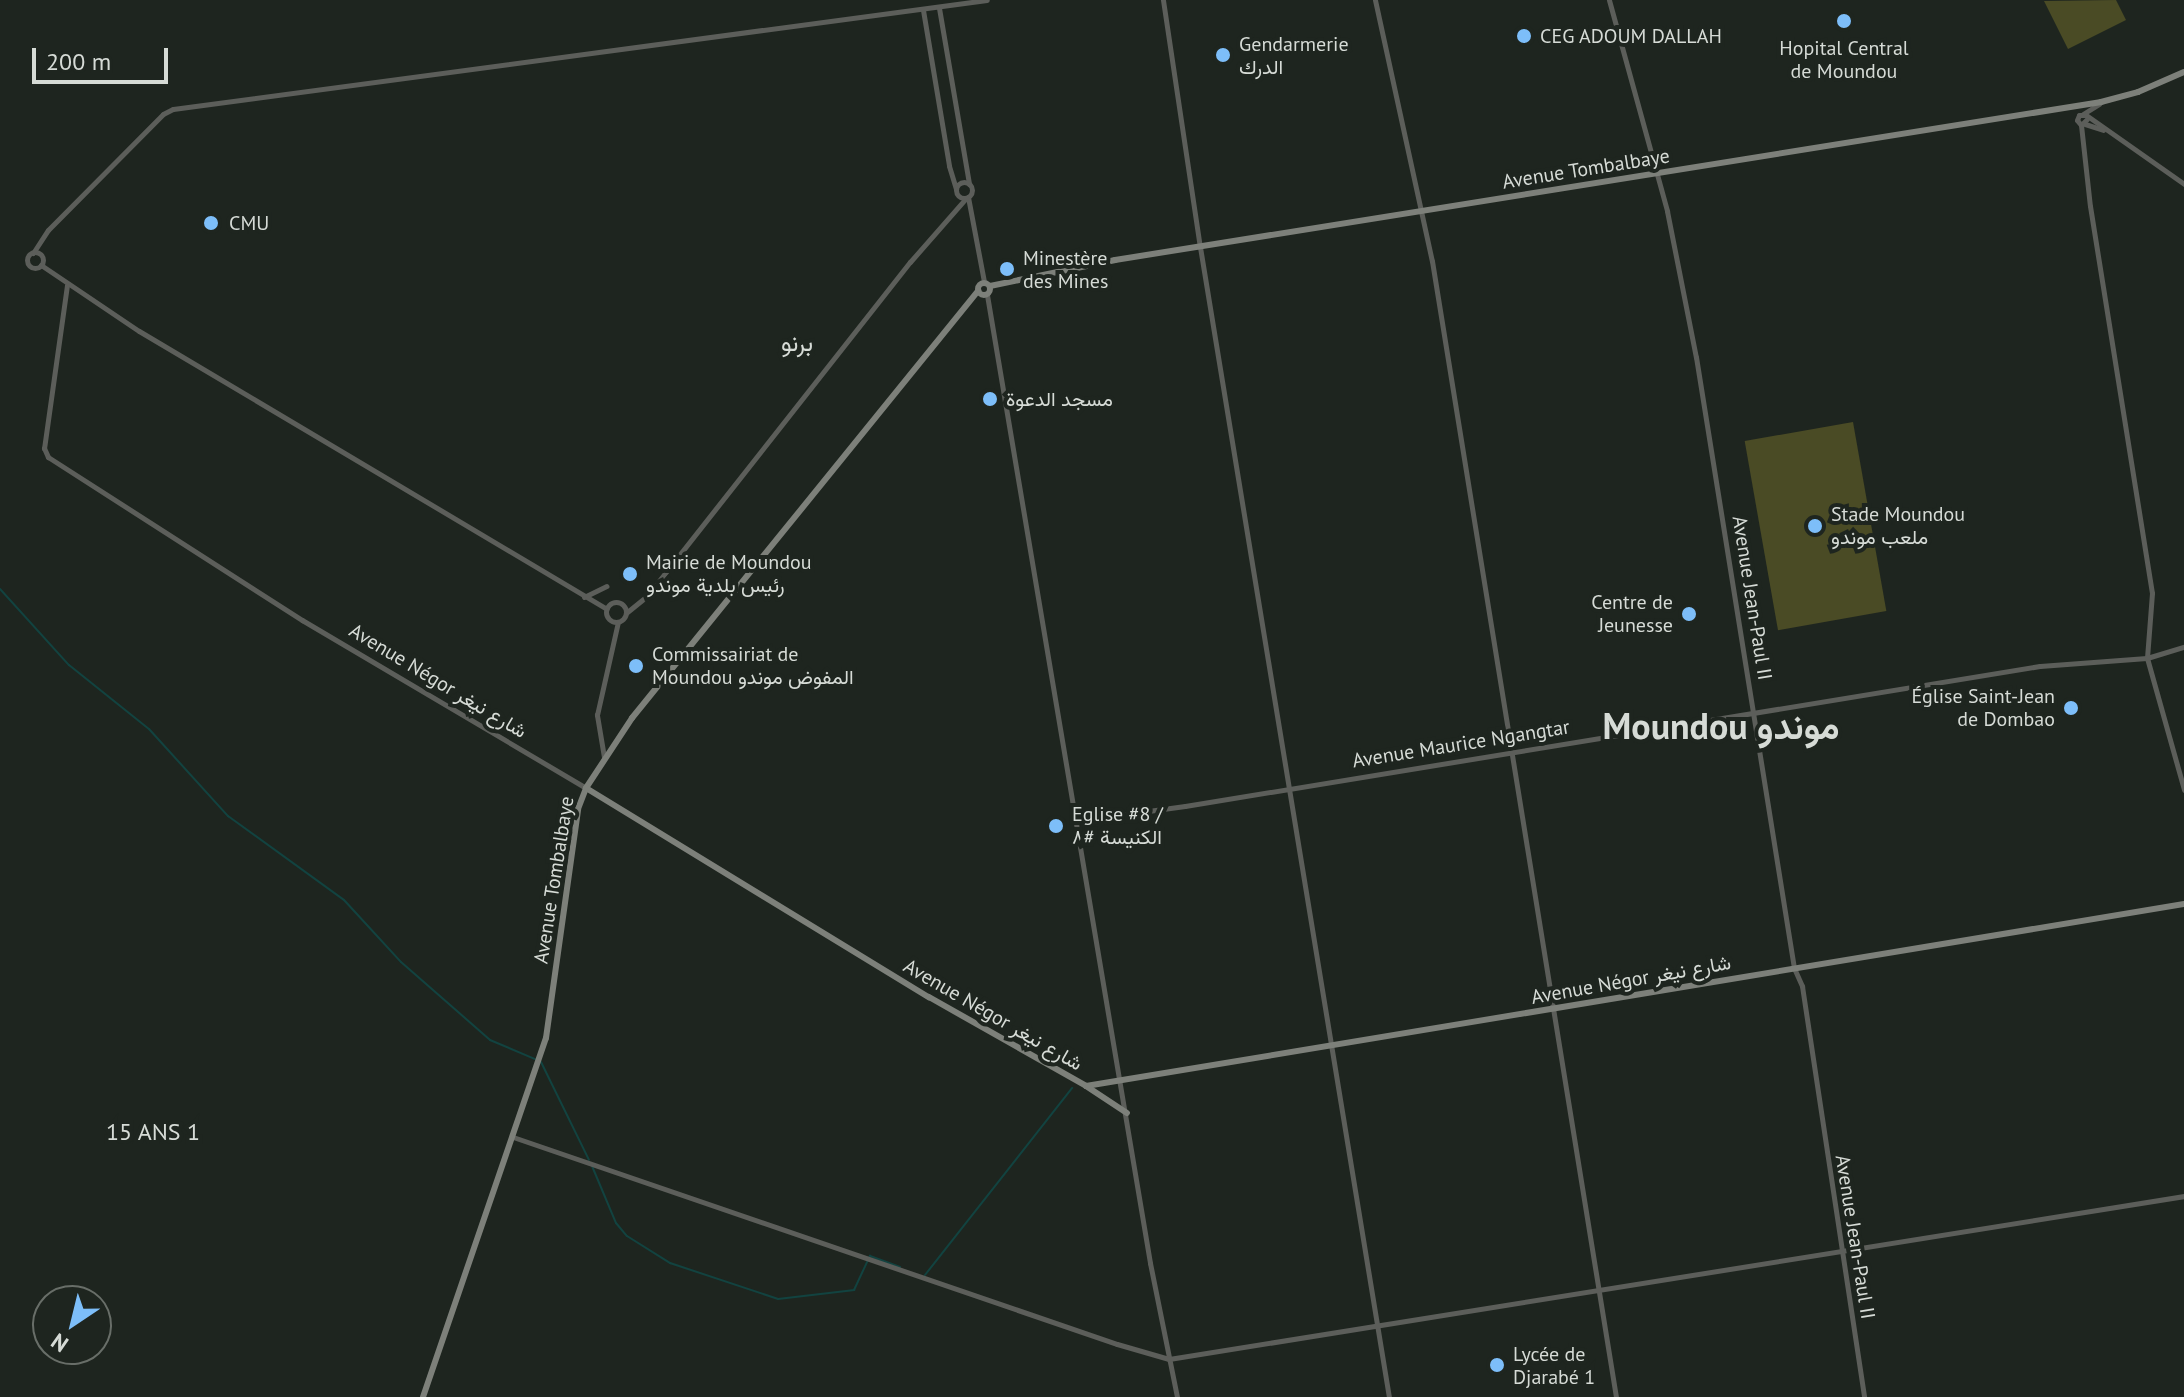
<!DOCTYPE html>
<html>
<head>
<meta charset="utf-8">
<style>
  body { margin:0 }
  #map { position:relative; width:2184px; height:1397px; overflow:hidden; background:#1e251f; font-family:"PT Sans",Vazirmatn,sans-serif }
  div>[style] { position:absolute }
  .green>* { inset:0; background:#4a4b25; transform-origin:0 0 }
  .stream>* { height:2px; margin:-1px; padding:0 1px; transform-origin:1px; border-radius:1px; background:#124340 }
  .tertiary>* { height:5px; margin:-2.5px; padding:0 2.5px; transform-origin:2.5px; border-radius:2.5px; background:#5c5e5a }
  .tertiary>.ring { margin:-2.5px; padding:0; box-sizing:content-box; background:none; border:5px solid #5c5e5a; border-radius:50% }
  .secondary>* { height:6px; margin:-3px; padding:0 3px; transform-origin:3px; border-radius:3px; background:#7d807a }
  .secondary>.ring { margin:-3px; padding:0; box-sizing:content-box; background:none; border:6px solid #7d807a; border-radius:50% }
  .dots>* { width:22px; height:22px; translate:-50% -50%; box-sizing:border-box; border:4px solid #1e251f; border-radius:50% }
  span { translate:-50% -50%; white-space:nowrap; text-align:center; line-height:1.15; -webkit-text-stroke:8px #1e251f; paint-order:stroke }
  .poi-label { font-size:20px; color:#d6dbd6 }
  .left { translate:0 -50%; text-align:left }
  .right { translate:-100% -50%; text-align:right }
  .street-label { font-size:20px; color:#d6dbd6 }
  .quarter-label { font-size:24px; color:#d6dbd6 }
  .town-label { font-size:36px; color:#d6dbd6; font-weight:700 }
  .north { position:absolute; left:32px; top:1285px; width:80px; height:80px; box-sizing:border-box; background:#1e251f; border:2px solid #686e68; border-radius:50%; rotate:215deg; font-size:22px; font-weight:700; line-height:32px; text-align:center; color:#d6dbd6 }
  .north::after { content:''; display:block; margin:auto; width:28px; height:36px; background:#7dbef9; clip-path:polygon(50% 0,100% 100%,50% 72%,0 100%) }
  .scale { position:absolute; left:32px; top:48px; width:136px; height:36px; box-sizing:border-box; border:4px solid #d6dbd6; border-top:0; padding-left:10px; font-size:24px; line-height:28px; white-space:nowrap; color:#d6dbd6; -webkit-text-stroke:6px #1e251f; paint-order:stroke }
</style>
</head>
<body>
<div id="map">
  <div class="green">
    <i style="clip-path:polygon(2116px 0,2126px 20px,2068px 49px,2044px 1px)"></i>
    <i style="left:1853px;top:422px;width:192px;height:110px;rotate:80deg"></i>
  </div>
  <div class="stream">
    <i style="left:0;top:589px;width:103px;rotate:47.8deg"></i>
    <i style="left:69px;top:665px;width:102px;rotate:38.7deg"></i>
    <i style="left:149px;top:729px;width:118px;rotate:47.8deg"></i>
    <i style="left:228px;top:816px;width:143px;rotate:35.9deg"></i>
    <i style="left:344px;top:900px;width:84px;rotate:47.4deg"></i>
    <i style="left:401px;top:962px;width:118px;rotate:41.2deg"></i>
    <i style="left:490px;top:1040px;width:49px;rotate:22.9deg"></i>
    <i style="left:541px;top:1062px;width:109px;rotate:63.9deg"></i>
    <i style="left:592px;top:1166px;width:62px;rotate:67.2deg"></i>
    <i style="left:616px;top:1223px;width:17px;rotate:50deg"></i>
    <i style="left:627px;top:1236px;width:51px;rotate:32.1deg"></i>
    <i style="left:670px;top:1263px;width:114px;rotate:18.4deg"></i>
    <i style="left:778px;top:1299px;width:77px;rotate:-6.8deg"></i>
    <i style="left:854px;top:1290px;width:38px;rotate:-65deg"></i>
    <i style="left:870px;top:1256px;width:32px;rotate:20deg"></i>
    <i style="left:925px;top:1275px;width:238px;rotate:-51.8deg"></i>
  </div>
  <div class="tertiary">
    <i style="left:1163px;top:0;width:250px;rotate:81.5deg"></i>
    <i style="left:1200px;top:247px;width:1165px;rotate:80.67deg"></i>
    <i style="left:1375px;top:0;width:267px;rotate:77.7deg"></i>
    <i style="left:1432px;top:261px;width:1151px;rotate:80.8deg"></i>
    <i style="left:1609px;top:0;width:219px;rotate:74.6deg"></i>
    <i style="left:1667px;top:211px;width:149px;rotate:78.8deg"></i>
    <i style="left:1696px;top:357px;width:619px;rotate:80.89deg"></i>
    <i style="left:1794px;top:968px;width:20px;rotate:66deg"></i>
    <i style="left:1802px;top:986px;width:416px;rotate:81.4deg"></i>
    <i style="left:939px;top:8px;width:179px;rotate:80.3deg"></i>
    <i style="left:923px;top:10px;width:158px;rotate:80.5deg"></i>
    <i style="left:949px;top:166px;width:24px;rotate:73deg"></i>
    <i style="left:2083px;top:114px;width:19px;rotate:-32deg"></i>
    <i style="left:2087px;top:119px;width:8px;rotate:135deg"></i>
    <i style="left:2081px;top:125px;width:6px;rotate:-129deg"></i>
    <i style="left:2077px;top:120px;width:5px;rotate:-68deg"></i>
    <i style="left:2079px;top:115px;width:7px"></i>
    <i style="left:2086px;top:115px;width:120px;rotate:35.1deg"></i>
    <i style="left:2085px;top:124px;width:19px;rotate:18deg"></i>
    <i style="left:2081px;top:125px;width:81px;rotate:83.7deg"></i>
    <i style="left:2090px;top:206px;width:392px;rotate:80.9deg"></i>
    <i style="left:2152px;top:593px;width:65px;rotate:94.4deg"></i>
    <i style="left:2147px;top:658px;width:137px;rotate:74.3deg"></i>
    <i class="ring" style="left:956px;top:182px;width:11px;height:11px"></i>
    <i style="left:968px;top:197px;width:86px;rotate:79.3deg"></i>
    <i class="ring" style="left:27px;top:252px;width:11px;height:11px"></i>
    <i style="left:33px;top:253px;width:27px;rotate:-57deg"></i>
    <i style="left:48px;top:230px;width:163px;rotate:-45.2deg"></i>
    <i style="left:163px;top:114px;width:11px;rotate:-27deg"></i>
    <i style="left:173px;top:109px;width:821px;rotate:-7.63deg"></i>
    <i style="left:41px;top:265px;width:118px;rotate:34deg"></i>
    <i style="left:139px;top:331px;width:544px;rotate:30.71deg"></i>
    <i style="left:67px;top:285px;width:165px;rotate:98deg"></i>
    <i style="left:44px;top:448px;width:10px;rotate:66deg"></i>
    <i style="left:48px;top:457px;width:302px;rotate:32.7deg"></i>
    <i style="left:302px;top:620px;width:330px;rotate:30.6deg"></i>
    <i style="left:987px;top:295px;width:982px;rotate:80.44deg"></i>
    <i style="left:1150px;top:1263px;width:137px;rotate:78.6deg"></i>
    <i style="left:584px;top:597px;width:25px;rotate:-26deg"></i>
    <i class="ring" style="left:606px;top:602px;width:15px;height:15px"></i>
    <i style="left:626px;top:613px;width:27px;rotate:-39deg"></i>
    <i style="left:647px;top:596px;width:425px;rotate:-51.8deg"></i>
    <i style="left:910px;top:262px;width:85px;rotate:-48.8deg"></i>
    <i style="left:604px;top:757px;width:43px;rotate:-99.5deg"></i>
    <i style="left:597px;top:715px;width:95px;rotate:-77.3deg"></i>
    <i style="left:1075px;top:821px;width:111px;rotate:-7.8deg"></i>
    <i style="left:1185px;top:806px;width:866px;rotate:-9.3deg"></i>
    <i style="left:2040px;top:666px;width:107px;rotate:-4.3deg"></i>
    <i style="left:2147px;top:658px;width:39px;rotate:-17deg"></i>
    <i style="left:513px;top:1137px;width:638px;rotate:18.92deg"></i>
    <i style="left:1117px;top:1344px;width:54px;rotate:16.1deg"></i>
    <i style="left:1169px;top:1359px;width:1028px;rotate:-9.12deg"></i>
  </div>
  <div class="secondary">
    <i class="ring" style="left:978px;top:283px;width:6px;height:6px"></i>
    <i style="left:990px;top:286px;width:128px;rotate:-11.7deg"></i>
    <i style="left:1115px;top:260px;width:999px;rotate:-9.1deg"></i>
    <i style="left:2101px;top:102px;width:38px;rotate:-15deg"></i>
    <i style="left:2138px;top:92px;width:50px;rotate:-23.5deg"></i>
    <i style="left:586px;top:788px;width:402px;rotate:31.4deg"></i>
    <i style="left:929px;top:997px;width:180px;rotate:29.5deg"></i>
    <i style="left:1086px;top:1086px;width:1113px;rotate:-9.41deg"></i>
    <i style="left:1086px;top:1086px;width:49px;rotate:33.4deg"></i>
    <i style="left:423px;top:1397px;width:379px;rotate:-71.1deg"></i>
    <i style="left:546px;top:1038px;width:231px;rotate:-82deg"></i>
    <i style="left:578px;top:809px;width:22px;rotate:-69deg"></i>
    <i style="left:586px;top:788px;width:84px;rotate:-56.7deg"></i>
    <i style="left:632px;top:718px;width:550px;rotate:-50.98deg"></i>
  </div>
  <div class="dots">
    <i style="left:1844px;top:21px;background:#7dbef9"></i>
    <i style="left:1524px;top:36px;background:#7dbef9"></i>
    <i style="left:1223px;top:55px;background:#7dbef9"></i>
    <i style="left:211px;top:223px;background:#7dbef9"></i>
    <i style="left:1007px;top:269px;background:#7dbef9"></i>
    <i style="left:990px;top:399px;background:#7dbef9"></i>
    <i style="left:1815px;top:526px;background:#7dbef9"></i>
    <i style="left:630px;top:574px;background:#7dbef9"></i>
    <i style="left:1689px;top:614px;background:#7dbef9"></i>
    <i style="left:636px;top:666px;background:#7dbef9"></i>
    <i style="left:2071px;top:708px;background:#7dbef9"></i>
    <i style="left:1056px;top:826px;background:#7dbef9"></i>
    <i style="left:1497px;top:1365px;background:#7dbef9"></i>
  </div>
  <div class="poi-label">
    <span class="left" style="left:1540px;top:36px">CEG ADOUM DALLAH</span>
    <span class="left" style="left:1239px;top:56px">Gendarmerie<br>الدرك</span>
    <span style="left:1844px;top:60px">Hopital Central<br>de Moundou</span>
    <span class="left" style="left:229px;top:223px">CMU</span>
    <span class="left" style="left:1023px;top:270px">Minestère<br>des Mines</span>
    <span class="left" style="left:1006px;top:399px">مسجد الدعوة</span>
    <span class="left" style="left:1831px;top:526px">Stade Moundou<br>ملعب موندو</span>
    <span class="left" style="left:646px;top:574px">Mairie de Moundou<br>رئيس بلدية موندو</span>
    <span class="right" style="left:1673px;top:614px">Centre de<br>Jeunesse</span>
    <span class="left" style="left:652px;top:666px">Commissairiat de<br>Moundou المفوض موندو</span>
    <span class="right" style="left:2055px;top:708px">Église Saint-Jean<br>de Dombao</span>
    <span class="left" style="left:1072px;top:826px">Eglise #8 /<br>الكنيسة #٨</span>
    <span class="left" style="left:1513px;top:1366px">Lycée de<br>Djarabé 1</span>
  </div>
  <div class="street-label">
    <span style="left:1586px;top:169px;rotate:-9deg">Avenue Tombalbaye</span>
    <span style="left:1752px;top:598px;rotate:81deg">Avenue Jean-Paul II</span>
    <span style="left:438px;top:681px;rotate:31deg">Avenue Négor شارع نيغر</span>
    <span style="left:1461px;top:744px;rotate:-9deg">Avenue Maurice Ngangtar</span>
    <span style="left:554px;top:880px;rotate:-81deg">Avenue Tombalbaye</span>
    <span style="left:1631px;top:980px;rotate:-10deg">Avenue Négor شارع نيغر</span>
    <span style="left:993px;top:1015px;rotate:30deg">Avenue Négor شارع نيغر</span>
    <span style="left:1855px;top:1237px;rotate:81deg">Avenue Jean-Paul II</span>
  </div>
  <div class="quarter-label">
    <span style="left:797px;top:343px">برنو</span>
    <span style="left:153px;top:1132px">15 ANS 1</span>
  </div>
  <div class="town-label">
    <span style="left:1721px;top:726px">Moundou موندو</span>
  </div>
  <div class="north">N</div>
  <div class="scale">200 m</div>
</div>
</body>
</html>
